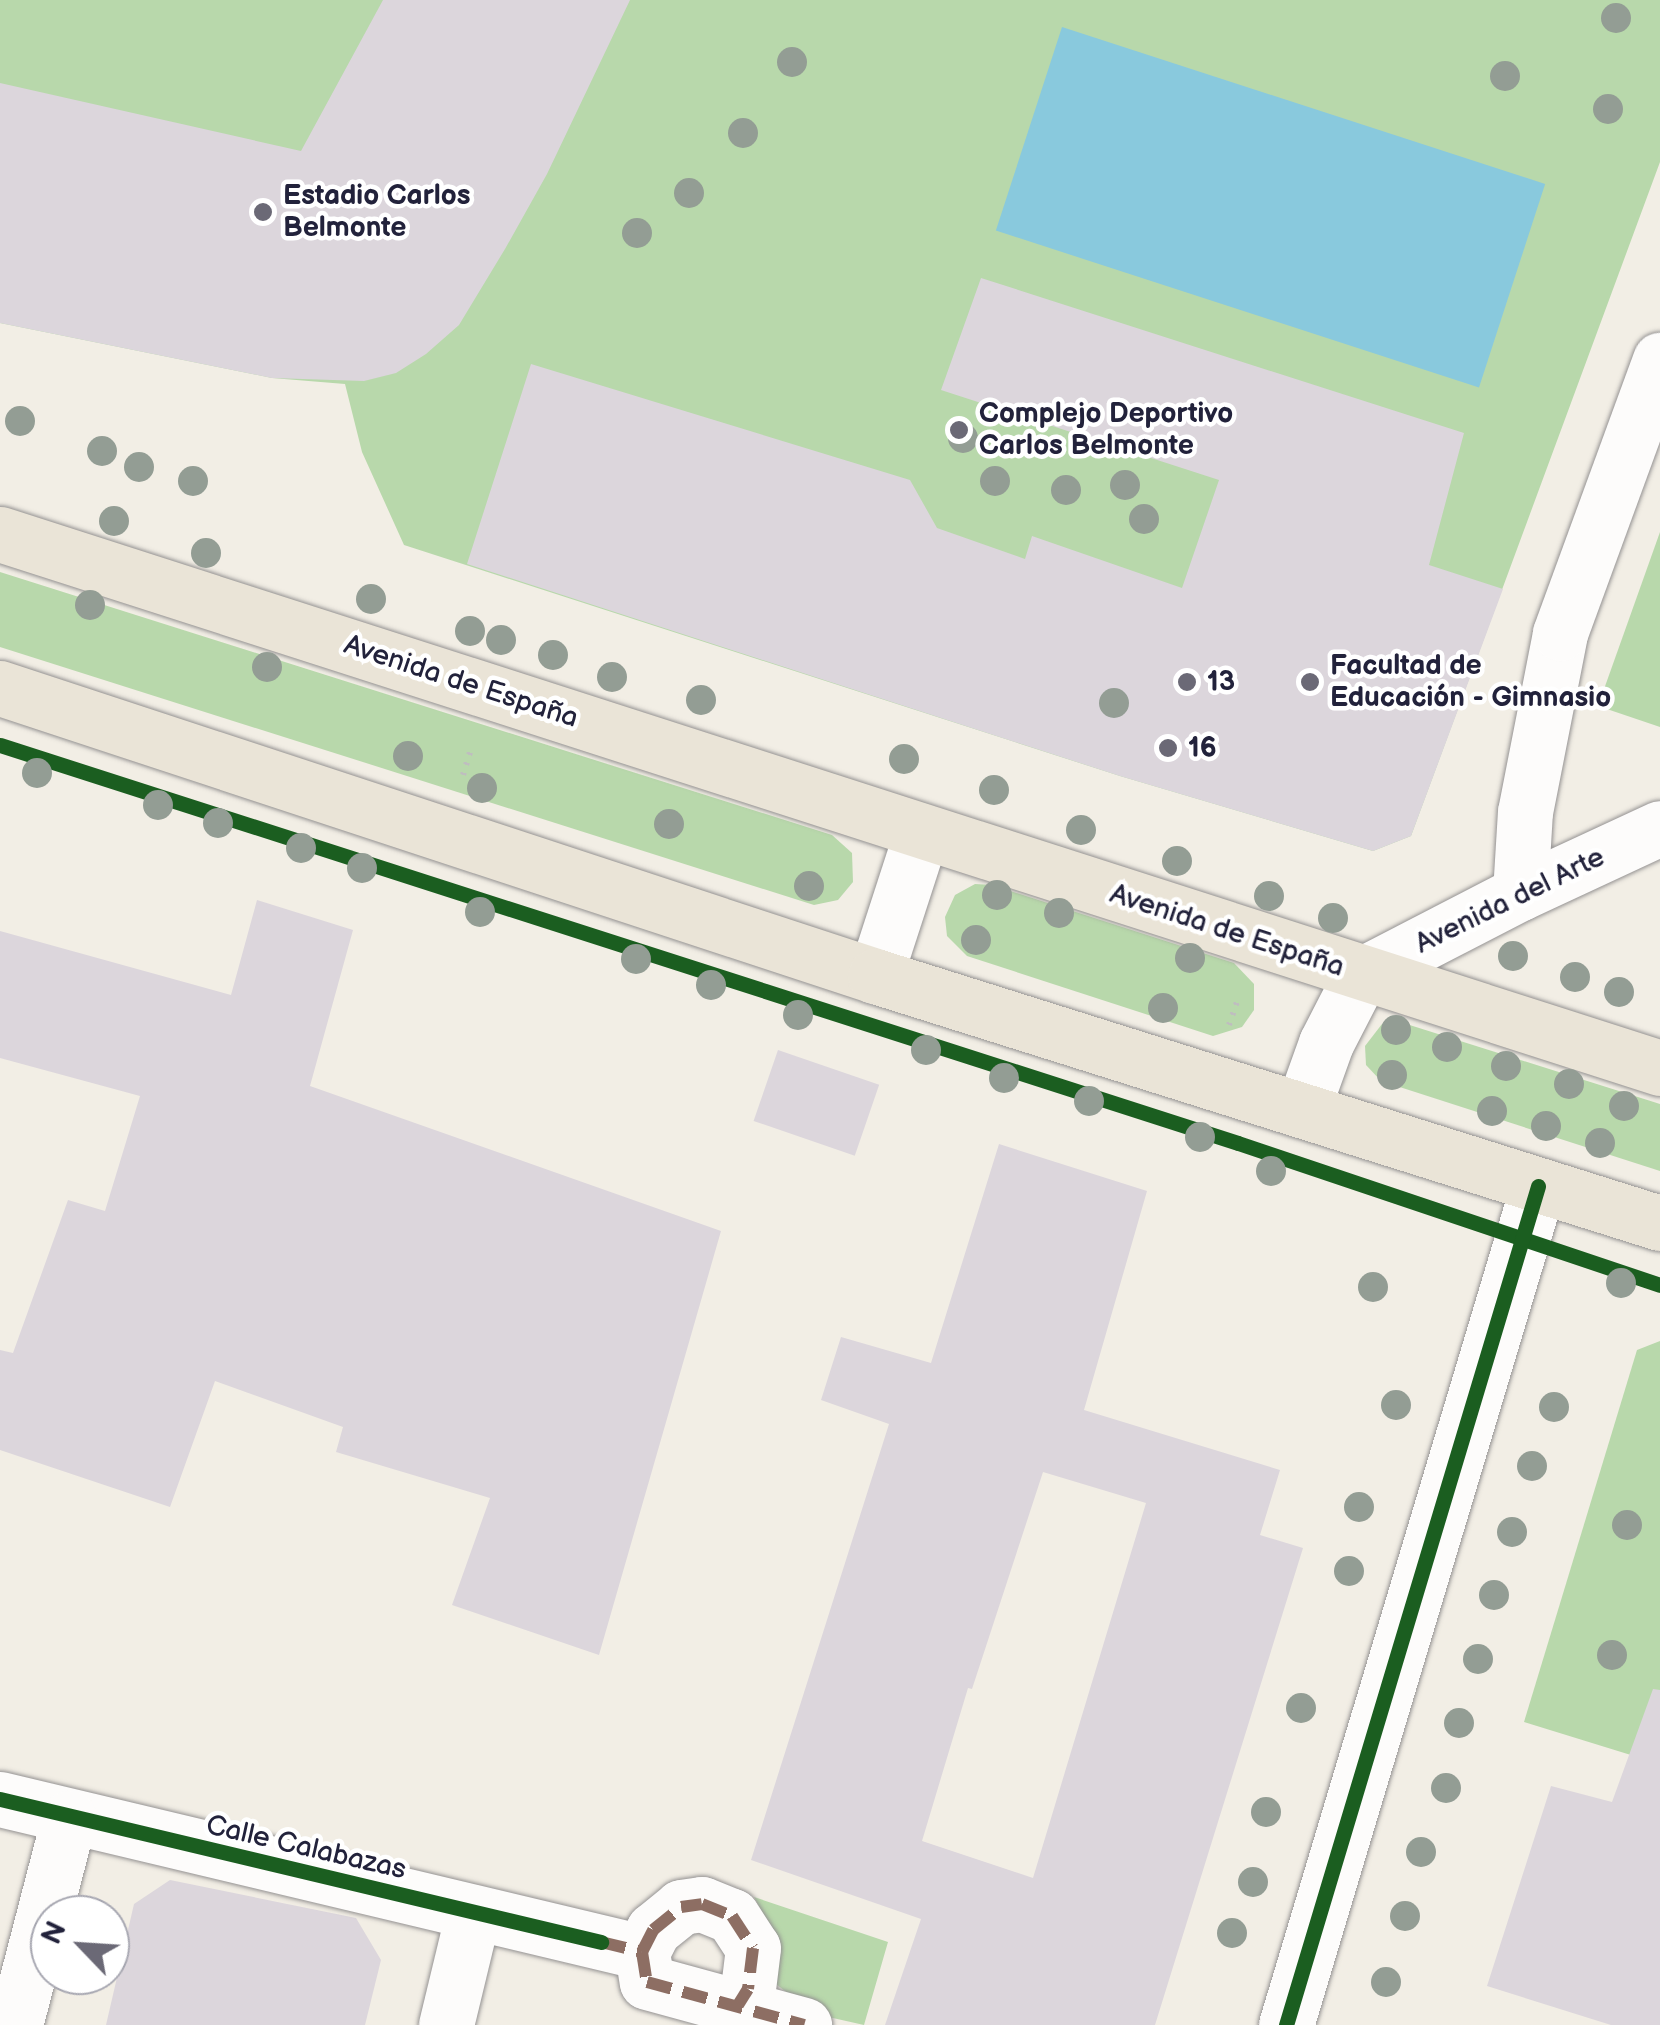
<!DOCTYPE html>
<html>
<head>
<meta charset="utf-8">
<style>
  body { margin:0 }
  #map { position:relative; width:1660px; height:2025px; overflow:hidden; background:#f2eee5; font-family:"Balsamiq Sans",sans-serif }
  div>[style] { position:absolute }
  .green>* { inset:0; background:#b8d8ab }
  .water>* { inset:0; background:#89c9dd; transform-origin:0 0 }
  .building>* { inset:0; background:#dcd6dc; transform-origin:0 0 }
  .path>* { height:6px; margin-top:-3px; transform-origin:0; background:repeating-linear-gradient(90deg,#bfbebf 0 2.5px,transparent 0 10.5px) }
  .roads { filter:drop-shadow(0 0 2px #949292) drop-shadow(0 0 2px #949292) }
  .minor>* { height:55px; margin:-27.5px; padding:0 27.5px; transform-origin:27.5px; border-radius:27.5px; background:#fdfcfb }
  .major>* { height:55px; margin:-27.5px; padding:0 27.5px; transform-origin:27.5px; border-radius:27.5px; background:#eae4d7 }
  .quiet>* { height:12px; margin-top:-6px; transform-origin:0; background:repeating-linear-gradient(90deg,#8d6e63 0 25px,transparent 0 37px) }
  .cycleway>* { height:15px; margin:-7.5px; padding:0 7.5px; transform-origin:7.5px; border-radius:7.5px; background:#1b5e20 }
  .trees>* { width:30px; height:30px; margin:-15px; border-radius:50%; background:#939d94 }
  .dots>* { width:28px; height:28px; translate:-50% -50%; box-sizing:border-box; border:5px solid #fff; border-radius:50% }
  span { translate:-50% -50%; white-space:nowrap; text-align:center; line-height:1.15; -webkit-text-stroke:9px #fff; paint-order:stroke }
  .poi-label { font-size:28px; color:#22223b; font-weight:700 }
  .left { translate:0 -50%; text-align:left }
  .street-label { font-size:28px; color:#22223b }
  .north { position:absolute; left:30px; top:1895px; width:100px; height:100px; box-sizing:border-box; background:#fff; border:2px solid #a7a7b1; border-radius:50%; rotate:295deg; font-size:28px; font-weight:700; line-height:40px; text-align:center; color:#22223b }
  .north::after { content:''; display:block; margin:auto; width:35px; height:45px; background:#6b6976; clip-path:polygon(50% 0,100% 100%,50% 72%,0 100%) }
</style>
</head>
<body>
<div id="map">
  <div class="green">
    <i style="clip-path:polygon(0 0,1660px 0,1660px 162px,1411px 836px,1373px 851px,1120px 776px,404px 545px,362px 452px,345px 384px,272px 378px,0 323px)"></i>
    <i style="clip-path:polygon(1660px 532px,1660px 727px,1598px 706px)"></i>
    <i style="clip-path:polygon(0 572px,832px 835px,852px 853px,853px 882px,838px 900px,814px 905px,0 647px)"></i>
    <i style="clip-path:polygon(975px 884px,992px 885px,1234px 963px,1254px 984px,1254px 1010px,1242px 1027px,1213px 1036px,967px 956px,947px 936px,945px 917px,955px 895px)"></i>
    <i style="clip-path:polygon(1397px 1021px,1660px 1104px,1660px 1171px,1381px 1081px,1366px 1065px,1365px 1046px,1382px 1024px)"></i>
    <i style="clip-path:polygon(1660px 1341px,1660px 1764px,1524px 1722px,1637px 1350px)"></i>
    <i style="clip-path:polygon(754px 1897px,888px 1942px,864px 2025px,815px 2014px,772px 1981px,771px 1928px)"></i>
  </div>
  <div class="water">
    <i style="left:1062px;top:27px;width:508px;height:214px;rotate:18deg"></i>
  </div>
  <div class="building">
    <i style="clip-path:polygon(383px 0,630px 0,547px 174px,505px 249px,459px 325px,426px 354px,396px 373px,364px 381px,272px 378px,0 323px,0 83px,301px 151px)"></i>
    <i style="clip-path:polygon(981px 278px,1464px 433px,1429px 565px,1503px 589px,1411px 836px,1373px 851px,1120px 776px,467px 564px,531px 364px,910px 480px,937px 528px,1025px 559px,1032px 536px,1182px 588px,1219px 480px,941px 390px)"></i>
    <i style="clip-path:polygon(257px 900px,353px 930px,310px 1086px,721px 1231px,599px 1655px,452px 1605px,490px 1498px,336px 1452px,343px 1427px,215px 1381px,170px 1507px,0 1450px,0 1350px,13px 1353px,68px 1200px,105px 1211px,140px 1096px,0 1058px,0 931px,231px 995px)"></i>
    <i style="left:778px;top:1050px;width:107px;height:75px;rotate:19deg"></i>
    <i style="clip-path:polygon(evenodd,999px 1144px,1147px 1191px,1084px 1410px,1280px 1470px,1260px 1535px,1303px 1548px,1155px 2025px,885px 2025px,921px 1919px,751px 1860px,889px 1424px,821px 1400px,841px 1337px,931px 1363px,999px 1144px,1043px 1472px,1146px 1503px,1033px 1878px,922px 1841px,968px 1688px,972px 1689px,1043px 1472px)"></i>
    <i style="clip-path:polygon(1653px 1689px,1660px 1690px,1660px 2025px,1611px 2025px,1487px 1986px,1551px 1786px,1612px 1802px)"></i>
    <i style="clip-path:polygon(170px 1880px,356px 1918px,381px 1960px,365px 2025px,106px 2025px,134px 1904px)"></i>
  </div>
  <div class="path">
    <i style="left:463px;top:775px;width:27px;rotate:-73deg"></i>
    <i style="left:1229px;top:1025px;width:28px;rotate:-71deg"></i>
  </div>
  <div class="roads">
    <div class="minor">
      <i style="left:1520px;top:893px;width:81px;rotate:-86.5deg"></i>
      <i style="left:1525px;top:812px;width:182px;rotate:-78.9deg"></i>
      <i style="left:1560px;top:633px;width:291px;rotate:-69.9deg"></i>
      <i style="left:875px;top:976px;width:152px;rotate:-72deg"></i>
      <i style="left:1302px;top:1110px;width:71px;rotate:-70.3deg"></i>
      <i style="left:1326px;top:1043px;width:76px;rotate:-62.8deg"></i>
      <i style="left:1361px;top:975px;width:179px;rotate:-27.3deg"></i>
      <i style="left:1520px;top:893px;width:154px;rotate:-24.9deg"></i>
      <i style="left:0;top:1799px;width:660px;rotate:13.4deg"></i>
      <i style="left:642px;top:1952px;width:25px;rotate:-63deg"></i>
      <i style="left:653px;top:1930px;width:36px;rotate:-39deg"></i>
      <i style="left:681px;top:1907px;width:21px;rotate:-8deg"></i>
      <i style="left:702px;top:1904px;width:32px;rotate:22deg"></i>
      <i style="left:732px;top:1916px;width:38px;rotate:57deg"></i>
      <i style="left:753px;top:1948px;width:41px;rotate:97deg"></i>
      <i style="left:748px;top:1989px;width:19px;rotate:122deg"></i>
      <i style="left:642px;top:1952px;width:30px;rotate:81deg"></i>
      <i style="left:647px;top:1982px;width:163px;rotate:15.3deg"></i>
      <i style="left:15px;top:2025px;width:214px;rotate:-75.4deg"></i>
      <i style="left:446px;top:2025px;width:115px;rotate:-76.4deg"></i>
      <i style="left:1286px;top:2025px;width:876px;rotate:-73.28deg"></i>
    </div>
    <div class="major">
      <i style="left:0;top:534px;width:1744px;rotate:17.83deg"></i>
      <i style="left:0;top:688px;width:921px;rotate:18.22deg"></i>
      <i style="left:875px;top:976px;width:823px;rotate:17.47deg"></i>
    </div>
  </div>
  <div class="quiet">
    <i style="left:601px;top:1942px;width:42px;rotate:13.7deg"></i>
    <i style="left:642px;top:1952px;width:25px;rotate:-63deg"></i>
    <i style="left:653px;top:1930px;width:36px;rotate:-39deg"></i>
    <i style="left:681px;top:1907px;width:21px;rotate:-8deg"></i>
    <i style="left:702px;top:1904px;width:32px;rotate:22deg"></i>
    <i style="left:732px;top:1916px;width:38px;rotate:57deg"></i>
    <i style="left:753px;top:1948px;width:41px;rotate:97deg"></i>
    <i style="left:748px;top:1989px;width:19px;rotate:122deg"></i>
    <i style="left:642px;top:1952px;width:30px;rotate:81deg"></i>
    <i style="left:647px;top:1982px;width:163px;rotate:15.3deg"></i>
  </div>
  <div class="cycleway">
    <i style="left:0;top:745px;width:1300px;rotate:17.82deg"></i>
    <i style="left:1238px;top:1143px;width:445px;rotate:18.6deg"></i>
    <i style="left:0;top:1799px;width:618px;rotate:13.38deg"></i>
    <i style="left:1286px;top:2025px;width:876px;rotate:-73.28deg"></i>
  </div>
  <div class="trees">
    <i style="left:1616px;top:18px"></i>
    <i style="left:792px;top:62px"></i>
    <i style="left:1505px;top:76px"></i>
    <i style="left:1608px;top:109px"></i>
    <i style="left:743px;top:133px"></i>
    <i style="left:689px;top:193px"></i>
    <i style="left:637px;top:233px"></i>
    <i style="left:20px;top:421px"></i>
    <i style="left:963px;top:438px"></i>
    <i style="left:102px;top:451px"></i>
    <i style="left:139px;top:467px"></i>
    <i style="left:193px;top:481px"></i>
    <i style="left:995px;top:481px"></i>
    <i style="left:1125px;top:485px"></i>
    <i style="left:1066px;top:490px"></i>
    <i style="left:1144px;top:519px"></i>
    <i style="left:114px;top:521px"></i>
    <i style="left:206px;top:553px"></i>
    <i style="left:371px;top:599px"></i>
    <i style="left:90px;top:605px"></i>
    <i style="left:470px;top:631px"></i>
    <i style="left:501px;top:640px"></i>
    <i style="left:553px;top:655px"></i>
    <i style="left:267px;top:667px"></i>
    <i style="left:612px;top:677px"></i>
    <i style="left:701px;top:700px"></i>
    <i style="left:1114px;top:703px"></i>
    <i style="left:408px;top:756px"></i>
    <i style="left:904px;top:759px"></i>
    <i style="left:37px;top:773px"></i>
    <i style="left:482px;top:788px"></i>
    <i style="left:994px;top:790px"></i>
    <i style="left:158px;top:805px"></i>
    <i style="left:218px;top:823px"></i>
    <i style="left:669px;top:824px"></i>
    <i style="left:1081px;top:830px"></i>
    <i style="left:301px;top:848px"></i>
    <i style="left:1177px;top:861px"></i>
    <i style="left:362px;top:868px"></i>
    <i style="left:809px;top:886px"></i>
    <i style="left:997px;top:895px"></i>
    <i style="left:1269px;top:896px"></i>
    <i style="left:480px;top:912px"></i>
    <i style="left:1059px;top:913px"></i>
    <i style="left:1333px;top:918px"></i>
    <i style="left:976px;top:940px"></i>
    <i style="left:1513px;top:956px"></i>
    <i style="left:1190px;top:958px"></i>
    <i style="left:636px;top:959px"></i>
    <i style="left:1575px;top:977px"></i>
    <i style="left:711px;top:985px"></i>
    <i style="left:1619px;top:992px"></i>
    <i style="left:1163px;top:1008px"></i>
    <i style="left:798px;top:1015px"></i>
    <i style="left:1396px;top:1030px"></i>
    <i style="left:1447px;top:1047px"></i>
    <i style="left:926px;top:1050px"></i>
    <i style="left:1506px;top:1066px"></i>
    <i style="left:1392px;top:1075px"></i>
    <i style="left:1004px;top:1078px"></i>
    <i style="left:1569px;top:1084px"></i>
    <i style="left:1089px;top:1101px"></i>
    <i style="left:1624px;top:1106px"></i>
    <i style="left:1492px;top:1111px"></i>
    <i style="left:1546px;top:1126px"></i>
    <i style="left:1200px;top:1137px"></i>
    <i style="left:1600px;top:1143px"></i>
    <i style="left:1271px;top:1171px"></i>
    <i style="left:1621px;top:1283px"></i>
    <i style="left:1373px;top:1287px"></i>
    <i style="left:1396px;top:1405px"></i>
    <i style="left:1554px;top:1407px"></i>
    <i style="left:1532px;top:1466px"></i>
    <i style="left:1359px;top:1507px"></i>
    <i style="left:1627px;top:1525px"></i>
    <i style="left:1512px;top:1532px"></i>
    <i style="left:1349px;top:1571px"></i>
    <i style="left:1494px;top:1595px"></i>
    <i style="left:1612px;top:1655px"></i>
    <i style="left:1478px;top:1659px"></i>
    <i style="left:1301px;top:1708px"></i>
    <i style="left:1459px;top:1723px"></i>
    <i style="left:1446px;top:1788px"></i>
    <i style="left:1266px;top:1812px"></i>
    <i style="left:1421px;top:1852px"></i>
    <i style="left:1253px;top:1882px"></i>
    <i style="left:1405px;top:1916px"></i>
    <i style="left:1232px;top:1933px"></i>
    <i style="left:1386px;top:1982px"></i>
  </div>
  <div class="dots">
    <i style="left:263px;top:212px;background:#6b6976"></i>
    <i style="left:959px;top:430px;background:#6b6976"></i>
    <i style="left:1187px;top:682px;background:#6b6976"></i>
    <i style="left:1310px;top:682px;background:#6b6976"></i>
    <i style="left:1168px;top:748px;background:#6b6976"></i>
  </div>
  <div class="poi-label">
    <span class="left" style="left:283px;top:212px">Estadio Carlos<br>Belmonte</span>
    <span class="left" style="left:979px;top:430px">Complejo Deportivo<br>Carlos Belmonte</span>
    <span class="left" style="left:1330px;top:682px">Facultad de<br>Educación - Gimnasio</span>
    <span class="left" style="left:1207px;top:682px">13</span>
    <span class="left" style="left:1188px;top:748px">16</span>
  </div>
  <div class="street-label">
    <span style="left:461px;top:682px;rotate:18deg">Avenida de España</span>
    <span style="left:1510px;top:901px;rotate:-26deg">Avenida del Arte</span>
    <span style="left:1227px;top:931px;rotate:18deg">Avenida de España</span>
    <span style="left:306px;top:1848px;rotate:13deg">Calle Calabazas</span>
  </div>
  <div class="north">N</div>
</div>
</body>
</html>
